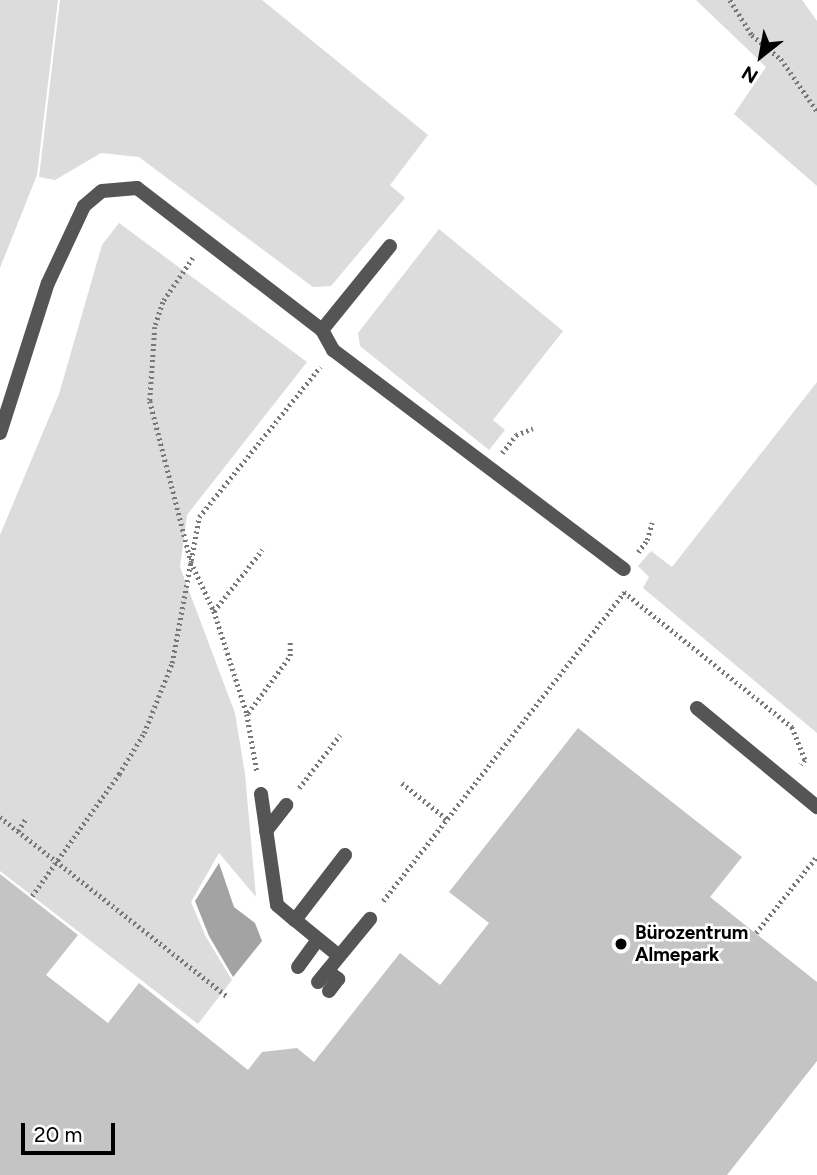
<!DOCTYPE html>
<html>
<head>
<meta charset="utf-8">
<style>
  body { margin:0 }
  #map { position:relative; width:817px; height:1175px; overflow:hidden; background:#fff; font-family:Figtree,sans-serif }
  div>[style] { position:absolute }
  .green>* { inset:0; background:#dcdcdc }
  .water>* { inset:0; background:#a3a3a3 }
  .building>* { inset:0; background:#c4c4c4 }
  .path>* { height:4.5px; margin-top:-2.25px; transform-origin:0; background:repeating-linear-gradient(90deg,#777 0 2px,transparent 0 5.5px) }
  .service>* { height:14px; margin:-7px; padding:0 7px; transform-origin:7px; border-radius:7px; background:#555 }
  .pedestrian>* { height:14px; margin:-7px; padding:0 7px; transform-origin:7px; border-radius:7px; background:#555 }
  .dots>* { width:19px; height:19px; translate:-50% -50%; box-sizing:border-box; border:4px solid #fff; border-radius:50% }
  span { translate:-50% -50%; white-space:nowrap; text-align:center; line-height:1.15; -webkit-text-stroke:5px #fff; paint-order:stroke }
  .poi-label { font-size:19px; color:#000; font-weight:700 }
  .left { translate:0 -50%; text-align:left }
  .north { position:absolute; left:726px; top:21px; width:70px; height:70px; -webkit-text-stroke:5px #fff; paint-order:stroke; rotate:211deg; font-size:19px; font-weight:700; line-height:28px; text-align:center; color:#000 }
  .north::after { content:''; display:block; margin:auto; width:24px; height:32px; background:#000; clip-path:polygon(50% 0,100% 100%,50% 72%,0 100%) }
  .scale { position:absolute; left:21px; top:1123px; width:94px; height:32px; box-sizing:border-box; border:4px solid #000; border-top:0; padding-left:9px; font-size:21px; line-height:24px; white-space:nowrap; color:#000; -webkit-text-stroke:5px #fff; paint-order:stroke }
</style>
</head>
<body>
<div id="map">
  <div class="green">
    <i style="clip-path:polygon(0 0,58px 0,37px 175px,0 268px)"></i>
    <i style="clip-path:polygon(60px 0,262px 0,428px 135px,390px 185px,405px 198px,331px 286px,313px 287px,139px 157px,101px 153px,55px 180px,39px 177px)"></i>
    <i style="clip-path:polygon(696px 0,802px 0,817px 21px,817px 186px,734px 114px,766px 67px)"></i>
    <i style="clip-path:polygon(119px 223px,307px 362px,187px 515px,180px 567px,235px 713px,245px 774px,256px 897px,219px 853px,191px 902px,206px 937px,232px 980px,198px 1024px,0 871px,0 535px,59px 394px,102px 245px)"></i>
    <i style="clip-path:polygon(439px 229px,563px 331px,493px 420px,505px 430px,489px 450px,360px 346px,358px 333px)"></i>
    <i style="clip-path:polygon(817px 382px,817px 733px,643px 588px,649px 577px,638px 566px,651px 551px,672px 567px)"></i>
  </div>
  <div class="water">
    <i style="clip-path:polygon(219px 863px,234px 907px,255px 923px,262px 941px,233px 977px,209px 936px,195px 901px)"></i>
  </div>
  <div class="building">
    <i style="clip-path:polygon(578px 728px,742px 857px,710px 897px,817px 982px,817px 1061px,727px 1175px,0 1175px,0 874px,78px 935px,46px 975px,108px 1023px,139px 983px,248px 1070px,262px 1052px,297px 1048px,314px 1062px,400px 953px,440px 985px,489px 923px,449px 892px)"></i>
  </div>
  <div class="path">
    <i style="left:730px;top:0;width:41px;rotate:57.8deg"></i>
    <i style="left:752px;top:35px;width:38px;rotate:40deg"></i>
    <i style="left:781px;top:59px;width:63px;rotate:55.3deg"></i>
    <i style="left:193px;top:258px;width:53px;rotate:124.3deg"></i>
    <i style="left:163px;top:302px;width:26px;rotate:108deg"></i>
    <i style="left:155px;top:327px;width:74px;rotate:93.9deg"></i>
    <i style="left:150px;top:401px;width:166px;rotate:75.7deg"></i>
    <i style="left:191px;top:562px;width:54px;rotate:64.9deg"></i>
    <i style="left:214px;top:611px;width:108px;rotate:72.2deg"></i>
    <i style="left:247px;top:714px;width:59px;rotate:80.2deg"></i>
    <i style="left:502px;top:453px;width:23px;rotate:-52deg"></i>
    <i style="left:516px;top:435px;width:18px;rotate:-22deg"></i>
    <i style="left:638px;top:552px;width:15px;rotate:-53deg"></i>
    <i style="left:647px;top:540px;width:18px;rotate:-74deg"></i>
    <i style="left:624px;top:592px;width:216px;rotate:38.8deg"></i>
    <i style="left:792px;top:727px;width:35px;rotate:68deg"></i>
    <i style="left:805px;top:760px;width:6px;rotate:129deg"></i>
    <i style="left:214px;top:611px;width:78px;rotate:-51.8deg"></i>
    <i style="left:248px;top:713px;width:71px;rotate:-53.6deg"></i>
    <i style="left:290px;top:656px;width:16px;rotate:-90deg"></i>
    <i style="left:402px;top:783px;width:58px;rotate:38.7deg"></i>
    <i style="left:299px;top:788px;width:67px;rotate:-52.3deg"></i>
    <i style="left:0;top:817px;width:289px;rotate:38.3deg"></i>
    <i style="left:18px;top:831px;width:15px;rotate:-58deg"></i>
    <i style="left:32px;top:896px;width:150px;rotate:-54.5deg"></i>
    <i style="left:119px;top:774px;width:48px;rotate:-58.6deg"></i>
    <i style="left:144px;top:733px;width:75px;rotate:-68.2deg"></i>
    <i style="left:172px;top:663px;width:148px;rotate:-79.5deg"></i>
    <i style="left:199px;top:517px;width:193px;rotate:-51.1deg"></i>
    <i style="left:383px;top:901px;width:392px;rotate:-52deg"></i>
    <i style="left:756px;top:933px;width:98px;rotate:-51.6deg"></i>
  </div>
  <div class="service">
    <i style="left:322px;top:330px;width:23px;rotate:61deg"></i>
    <i style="left:333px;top:350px;width:364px;rotate:37deg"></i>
    <i style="left:0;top:433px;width:157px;rotate:-72.3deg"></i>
    <i style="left:48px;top:283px;width:85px;rotate:-64.9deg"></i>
    <i style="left:84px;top:206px;width:23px;rotate:-40deg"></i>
    <i style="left:102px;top:191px;width:35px;rotate:-5deg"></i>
    <i style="left:137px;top:188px;width:233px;rotate:37.5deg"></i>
    <i style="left:322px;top:330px;width:108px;rotate:-51deg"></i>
    <i style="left:697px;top:708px;width:156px;rotate:39.5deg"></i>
  </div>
  <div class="pedestrian">
    <i style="left:261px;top:794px;width:112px;rotate:81.8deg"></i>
    <i style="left:277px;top:905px;width:23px;rotate:40deg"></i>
    <i style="left:266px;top:831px;width:33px;rotate:-52deg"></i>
    <i style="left:339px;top:956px;width:57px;rotate:-140.7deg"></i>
    <i style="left:295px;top:920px;width:82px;rotate:-52.4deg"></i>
    <i style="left:298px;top:967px;width:34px;rotate:-54deg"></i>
    <i style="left:327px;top:971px;width:14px;rotate:36deg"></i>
    <i style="left:338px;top:979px;width:15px;rotate:127deg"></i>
    <i style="left:318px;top:982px;width:82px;rotate:-50.5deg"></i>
  </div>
  <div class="dots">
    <i style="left:621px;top:944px;background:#000"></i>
  </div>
  <div class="poi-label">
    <span class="left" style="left:635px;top:944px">Bürozentrum<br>Almepark</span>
  </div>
  <div class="north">N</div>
  <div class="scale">20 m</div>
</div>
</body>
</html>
